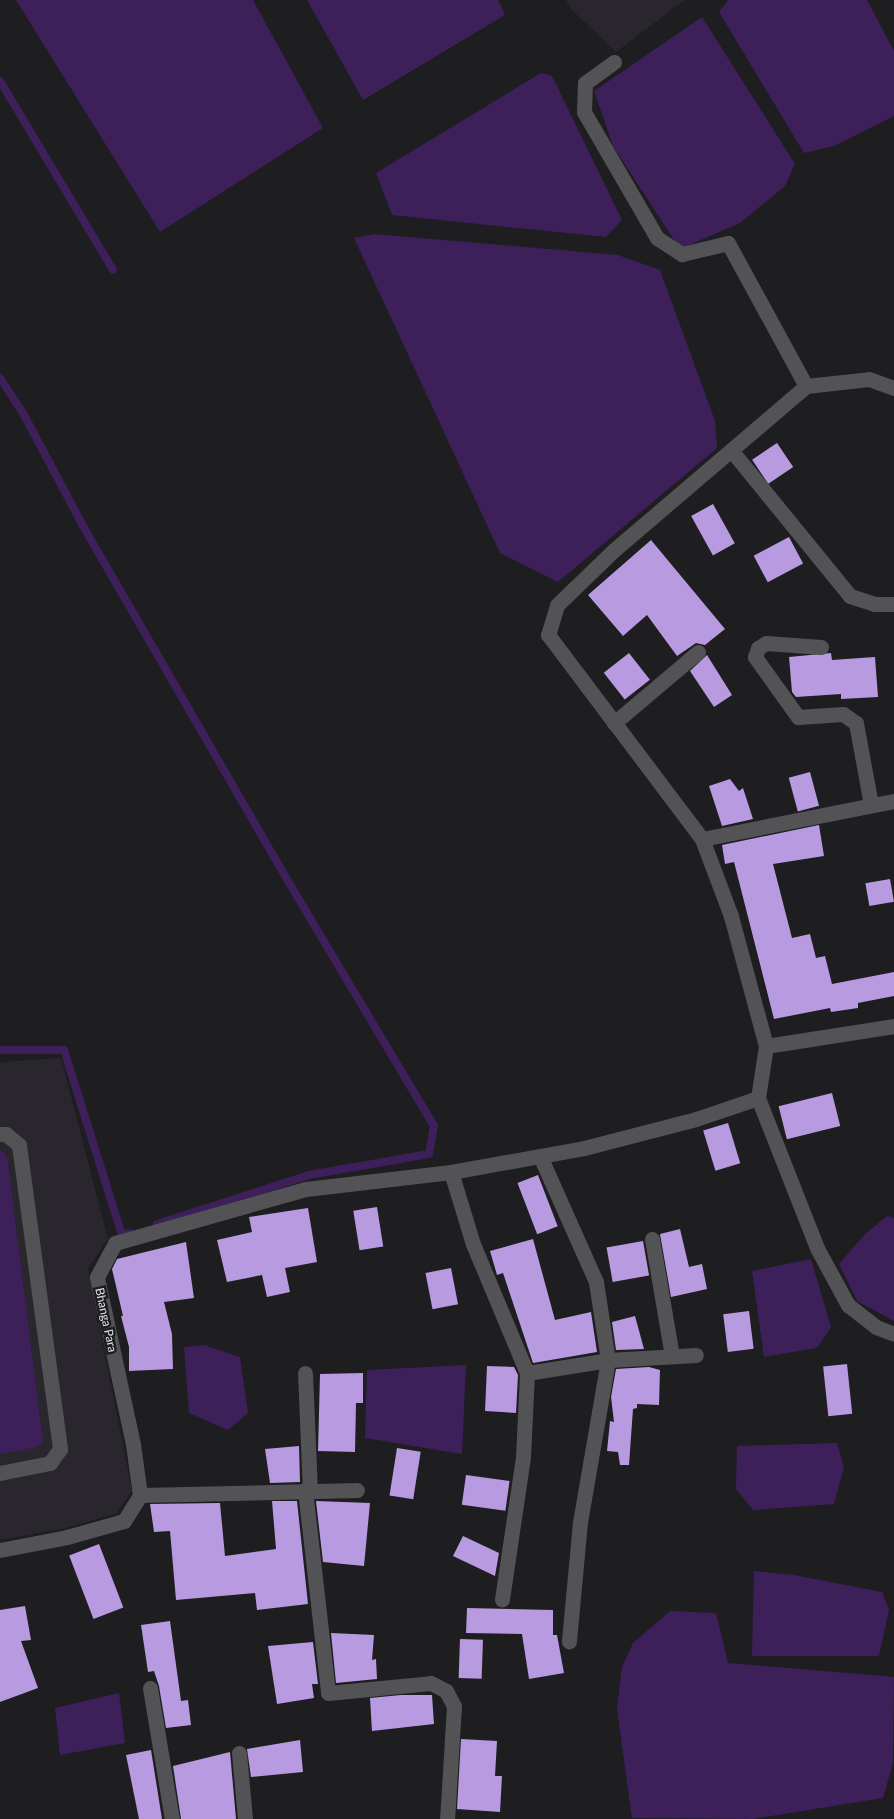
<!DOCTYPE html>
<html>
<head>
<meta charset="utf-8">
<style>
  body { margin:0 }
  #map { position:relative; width:894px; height:1819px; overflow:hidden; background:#1e1d20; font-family:Lato,sans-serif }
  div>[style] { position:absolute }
  .built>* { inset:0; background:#2a262e }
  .water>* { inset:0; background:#3d205a }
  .stream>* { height:8px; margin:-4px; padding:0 4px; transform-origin:4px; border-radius:4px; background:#3d205a }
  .building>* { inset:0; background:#b79adf; transform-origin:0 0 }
  .street>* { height:15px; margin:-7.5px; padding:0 7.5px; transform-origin:7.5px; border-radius:7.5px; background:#535255 }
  span { translate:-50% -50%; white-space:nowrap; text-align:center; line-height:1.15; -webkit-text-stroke:5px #1e1d20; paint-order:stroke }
  .street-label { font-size:12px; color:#e0dfe1 }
</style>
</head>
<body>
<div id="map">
  <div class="built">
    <i style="clip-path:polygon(566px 0,685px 0,616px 52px,570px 8px)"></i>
    <i style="clip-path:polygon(61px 1058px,108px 1239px,88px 1268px,132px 1491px,117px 1513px,66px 1528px,0 1540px,0 1062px)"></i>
  </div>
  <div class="water">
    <i style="clip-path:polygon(16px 0,253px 0,323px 128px,160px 232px)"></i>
    <i style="clip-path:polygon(307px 0,498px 0,505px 15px,363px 100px)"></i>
    <i style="clip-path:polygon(728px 0,867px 0,894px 51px,894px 116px,834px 146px,804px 153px,719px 12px)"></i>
    <i style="clip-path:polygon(702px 17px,795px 164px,785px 186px,740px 223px,680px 249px,613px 146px,594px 91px)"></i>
    <i style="clip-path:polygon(541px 73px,552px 76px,622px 220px,606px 237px,392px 215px,376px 173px)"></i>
    <i style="clip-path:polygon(374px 234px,618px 255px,660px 270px,715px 421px,717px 448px,558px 582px,500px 553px,354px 238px)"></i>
    <i style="clip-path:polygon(0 1149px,7px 1157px,43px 1443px,37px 1447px,0 1454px)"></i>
    <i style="clip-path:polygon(887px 1216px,894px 1218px,894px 1321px,857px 1301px,839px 1264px,864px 1235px)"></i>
    <i style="clip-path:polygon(811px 1259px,831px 1327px,817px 1348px,764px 1357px,752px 1271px)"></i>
    <i style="clip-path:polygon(204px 1345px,240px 1357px,248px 1413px,228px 1430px,189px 1413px,184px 1347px)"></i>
    <i style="clip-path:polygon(466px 1365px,462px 1454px,365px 1438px,367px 1370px)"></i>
    <i style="clip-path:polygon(837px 1443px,844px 1467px,834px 1504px,753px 1510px,736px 1489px,737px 1446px)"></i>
    <i style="clip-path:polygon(754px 1571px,794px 1575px,882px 1592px,889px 1610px,879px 1656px,752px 1656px)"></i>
    <i style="clip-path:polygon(670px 1611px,716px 1613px,728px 1663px,894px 1677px,893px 1763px,883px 1798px,753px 1819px,632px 1818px,617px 1709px,622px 1667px,633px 1643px)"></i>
    <i style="clip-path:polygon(119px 1693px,125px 1743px,60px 1755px,55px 1708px)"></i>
  </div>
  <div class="stream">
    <i style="left:0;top:81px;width:220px;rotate:59.1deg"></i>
    <i style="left:0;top:378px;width:42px;rotate:56.7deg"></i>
    <i style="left:23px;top:413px;width:128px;rotate:62deg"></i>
    <i style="left:83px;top:526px;width:398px;rotate:60deg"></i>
    <i style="left:282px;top:871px;width:297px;rotate:59.2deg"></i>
    <i style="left:434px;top:1126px;width:28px;rotate:100deg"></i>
    <i style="left:429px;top:1154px;width:122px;rotate:170.1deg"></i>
    <i style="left:309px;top:1175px;width:160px;rotate:162.1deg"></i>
    <i style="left:0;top:1050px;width:64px"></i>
    <i style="left:64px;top:1050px;width:194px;rotate:72.6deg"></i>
    <i style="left:122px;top:1235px;width:8px;rotate:-14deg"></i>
  </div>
  <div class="building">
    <i style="left:777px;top:443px;width:29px;height:30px;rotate:56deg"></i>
    <i style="left:713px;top:504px;width:45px;height:25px;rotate:61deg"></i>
    <i style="left:789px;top:537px;width:30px;height:40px;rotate:62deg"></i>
    <i style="clip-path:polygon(651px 540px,725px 629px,705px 645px,696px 643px,677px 656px,647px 615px,623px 636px,588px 595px)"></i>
    <i style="left:629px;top:653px;width:34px;height:32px;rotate:52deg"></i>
    <i style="clip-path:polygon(831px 653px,832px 660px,875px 657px,878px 697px,841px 699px,841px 694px,796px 697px,792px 692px,789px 657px)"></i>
    <i style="clip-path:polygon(707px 655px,732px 695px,714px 707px,690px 671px)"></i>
    <i style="left:810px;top:772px;width:35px;height:22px;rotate:75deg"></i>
    <i style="clip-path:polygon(730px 779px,739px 791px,743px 788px,753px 819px,722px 826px,709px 786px)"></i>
    <i style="clip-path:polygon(819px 825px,824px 856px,773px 864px,792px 938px,810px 934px,816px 958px,825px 956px,832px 984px,894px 972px,894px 996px,858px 1003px,858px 1008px,831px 1012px,830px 1008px,774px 1019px,734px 862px,725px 864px,722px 845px)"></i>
    <i style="left:890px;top:879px;width:23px;height:25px;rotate:80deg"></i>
    <i style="left:832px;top:1093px;width:34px;height:55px;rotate:76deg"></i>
    <i style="left:728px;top:1123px;width:42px;height:26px;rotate:73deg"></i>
    <i style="left:538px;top:1175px;width:55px;height:22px;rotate:69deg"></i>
    <i style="left:377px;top:1207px;width:40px;height:24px;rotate:81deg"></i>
    <i style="clip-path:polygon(308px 1208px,317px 1262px,285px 1268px,290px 1292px,267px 1297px,262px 1275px,227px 1282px,217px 1240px,252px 1232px,249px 1217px)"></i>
    <i style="clip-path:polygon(680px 1229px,689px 1267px,702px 1264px,707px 1289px,671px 1297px,660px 1234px)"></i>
    <i style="clip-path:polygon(533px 1239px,555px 1320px,591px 1312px,597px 1352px,533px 1363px,503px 1273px,497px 1275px,490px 1251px)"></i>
    <i style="left:643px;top:1241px;width:35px;height:37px;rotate:80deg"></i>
    <i style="clip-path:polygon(186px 1242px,194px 1298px,164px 1302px,172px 1334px,173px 1369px,129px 1371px,129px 1347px,121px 1316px,123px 1316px,112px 1269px,117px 1259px)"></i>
    <i style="left:451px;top:1268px;width:37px;height:26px;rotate:79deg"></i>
    <i style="left:749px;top:1311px;width:38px;height:26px;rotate:83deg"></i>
    <i style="clip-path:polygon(635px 1316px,644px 1349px,616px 1350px,612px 1322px)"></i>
    <i style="left:847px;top:1364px;width:50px;height:24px;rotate:84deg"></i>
    <i style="clip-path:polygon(487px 1366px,514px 1367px,518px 1375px,516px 1413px,485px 1411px)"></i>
    <i style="clip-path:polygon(649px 1367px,660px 1370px,659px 1405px,637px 1404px,637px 1408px,633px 1409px,629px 1465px,620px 1465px,618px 1452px,607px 1451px,610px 1421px,614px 1422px,611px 1397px,616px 1369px)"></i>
    <i style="clip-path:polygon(363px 1373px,363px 1403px,356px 1403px,355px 1452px,318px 1451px,320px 1374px)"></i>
    <i style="clip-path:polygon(299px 1446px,300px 1482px,270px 1483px,265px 1449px)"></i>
    <i style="left:397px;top:1448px;width:24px;height:48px;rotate:9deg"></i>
    <i style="left:466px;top:1475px;width:44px;height:30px;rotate:8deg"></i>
    <i style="clip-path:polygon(272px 1501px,297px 1501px,308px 1604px,257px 1610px,255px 1593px,176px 1600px,170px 1531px,154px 1532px,150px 1504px,220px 1503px,225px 1556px,276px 1549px)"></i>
    <i style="clip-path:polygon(316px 1501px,370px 1503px,364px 1566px,323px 1562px)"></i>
    <i style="clip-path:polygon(463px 1536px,499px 1553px,495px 1576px,453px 1556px)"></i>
    <i style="left:99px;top:1544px;width:68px;height:32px;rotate:69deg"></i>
    <i style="clip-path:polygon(25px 1606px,31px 1640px,21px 1641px,38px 1688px,0 1702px,0 1610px)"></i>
    <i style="clip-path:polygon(467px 1608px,553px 1610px,553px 1635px,557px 1635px,564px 1673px,529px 1679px,522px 1634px,466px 1633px)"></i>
    <i style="clip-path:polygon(170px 1621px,181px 1701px,188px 1700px,191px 1725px,166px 1728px,159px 1686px,154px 1671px,148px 1672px,141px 1625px)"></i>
    <i style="clip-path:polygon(331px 1633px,374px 1635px,372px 1660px,376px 1659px,377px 1679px,336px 1683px)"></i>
    <i style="left:460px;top:1639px;width:23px;height:39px;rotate:2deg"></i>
    <i style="clip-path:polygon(313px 1642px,318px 1684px,312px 1684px,314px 1698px,277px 1704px,268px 1646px)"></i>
    <i style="clip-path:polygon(401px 1695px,432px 1695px,434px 1724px,372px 1731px,370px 1698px)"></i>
    <i style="clip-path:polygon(461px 1739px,497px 1741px,495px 1776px,502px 1776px,500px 1812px,457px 1809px)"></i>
    <i style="clip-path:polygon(300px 1740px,303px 1772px,251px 1777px,247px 1749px)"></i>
    <i style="clip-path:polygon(151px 1750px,162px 1819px,139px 1819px,126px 1755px)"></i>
    <i style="clip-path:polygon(230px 1752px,236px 1819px,181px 1819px,173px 1766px)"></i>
  </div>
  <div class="street">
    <i style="left:614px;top:62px;width:36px;rotate:144deg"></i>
    <i style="left:585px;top:83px;width:29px;rotate:92deg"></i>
    <i style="left:584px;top:112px;width:146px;rotate:59.9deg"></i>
    <i style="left:657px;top:238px;width:30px;rotate:33deg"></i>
    <i style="left:682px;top:254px;width:47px;rotate:-13.4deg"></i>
    <i style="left:728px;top:243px;width:163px;rotate:61.4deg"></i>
    <i style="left:731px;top:450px;width:188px;rotate:50.8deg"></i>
    <i style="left:850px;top:596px;width:25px;rotate:18deg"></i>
    <i style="left:874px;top:604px;width:20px"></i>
    <i style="left:821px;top:647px;width:55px;rotate:-175.8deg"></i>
    <i style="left:766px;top:643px;width:9px;rotate:148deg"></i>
    <i style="left:758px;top:648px;width:9px;rotate:108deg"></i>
    <i style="left:755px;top:657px;width:74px;rotate:54.4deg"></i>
    <i style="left:798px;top:717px;width:45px;rotate:-3.8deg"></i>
    <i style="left:843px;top:714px;width:16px;rotate:35deg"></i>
    <i style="left:856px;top:723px;width:83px;rotate:79.6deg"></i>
    <i style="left:614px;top:723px;width:110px;rotate:-40.2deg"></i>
    <i style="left:702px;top:839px;width:196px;rotate:-11.2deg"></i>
    <i style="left:766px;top:1046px;width:135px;rotate:-105.1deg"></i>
    <i style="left:731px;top:916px;width:82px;rotate:-110.6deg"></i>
    <i style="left:702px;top:839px;width:256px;rotate:-127deg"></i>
    <i style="left:548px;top:635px;width:31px;rotate:-73deg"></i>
    <i style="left:557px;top:605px;width:79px;rotate:-44deg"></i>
    <i style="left:614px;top:550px;width:253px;rotate:-40.5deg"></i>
    <i style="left:806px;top:386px;width:63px;rotate:-6.3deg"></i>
    <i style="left:869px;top:379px;width:27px;rotate:20deg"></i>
    <i style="left:758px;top:1098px;width:163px;rotate:68.5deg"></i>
    <i style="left:818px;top:1250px;width:63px;rotate:61.4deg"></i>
    <i style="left:848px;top:1305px;width:36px;rotate:38deg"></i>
    <i style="left:876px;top:1327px;width:19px;rotate:21deg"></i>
    <i style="left:0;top:1134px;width:6px"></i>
    <i style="left:6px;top:1134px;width:17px;rotate:40deg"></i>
    <i style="left:19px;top:1145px;width:307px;rotate:82.3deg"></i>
    <i style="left:60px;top:1449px;width:17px;rotate:126deg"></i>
    <i style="left:50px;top:1463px;width:51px;rotate:168.7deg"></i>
    <i style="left:540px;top:1156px;width:138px;rotate:66deg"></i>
    <i style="left:596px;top:1282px;width:79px;rotate:81.3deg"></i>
    <i style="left:608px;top:1360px;width:164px;rotate:99.8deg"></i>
    <i style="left:580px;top:1522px;width:120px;rotate:95.3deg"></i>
    <i style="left:451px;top:1172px;width:75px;rotate:73deg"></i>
    <i style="left:473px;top:1244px;width:140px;rotate:67.3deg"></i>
    <i style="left:527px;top:1373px;width:84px;rotate:92.7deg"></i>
    <i style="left:523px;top:1457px;width:144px;rotate:98.4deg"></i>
    <i style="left:652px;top:1239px;width:119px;rotate:80.3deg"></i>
    <i style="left:305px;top:1373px;width:118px;rotate:87.6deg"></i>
    <i style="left:527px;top:1373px;width:82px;rotate:-9.1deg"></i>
    <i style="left:608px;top:1360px;width:88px;rotate:-3.3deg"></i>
    <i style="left:305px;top:1490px;width:204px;rotate:83.5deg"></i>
    <i style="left:328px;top:1693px;width:103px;rotate:-5.5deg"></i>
    <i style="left:431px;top:1683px;width:17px;rotate:28deg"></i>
    <i style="left:446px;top:1691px;width:17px;rotate:62deg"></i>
    <i style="left:454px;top:1706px;width:113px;rotate:93.5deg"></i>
    <i style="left:140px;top:1495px;width:217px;rotate:-1.3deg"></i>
    <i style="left:0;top:1550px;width:68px;rotate:-11deg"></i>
    <i style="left:67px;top:1537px;width:59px;rotate:-15.7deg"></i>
    <i style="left:124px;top:1521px;width:31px;rotate:-58deg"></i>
    <i style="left:140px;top:1495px;width:51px;rotate:-97.8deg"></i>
    <i style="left:133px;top:1444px;width:171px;rotate:-102.2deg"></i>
    <i style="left:97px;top:1277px;width:38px;rotate:-62deg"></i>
    <i style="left:115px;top:1243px;width:198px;rotate:-15.8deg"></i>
    <i style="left:306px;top:1189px;width:146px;rotate:-6.7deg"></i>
    <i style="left:451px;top:1172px;width:135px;rotate:-10.2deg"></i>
    <i style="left:584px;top:1148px;width:116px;rotate:-14.5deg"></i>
    <i style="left:696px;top:1119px;width:65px;rotate:-18.7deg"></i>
    <i style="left:758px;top:1098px;width:53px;rotate:-81.3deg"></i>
    <i style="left:766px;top:1046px;width:130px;rotate:-8.9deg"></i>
    <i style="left:150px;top:1688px;width:133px;rotate:80.5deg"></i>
    <i style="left:239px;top:1753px;width:66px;rotate:84.8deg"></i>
  </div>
  <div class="street-label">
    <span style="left:106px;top:1320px;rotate:78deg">Bhanga Para</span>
  </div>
</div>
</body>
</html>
